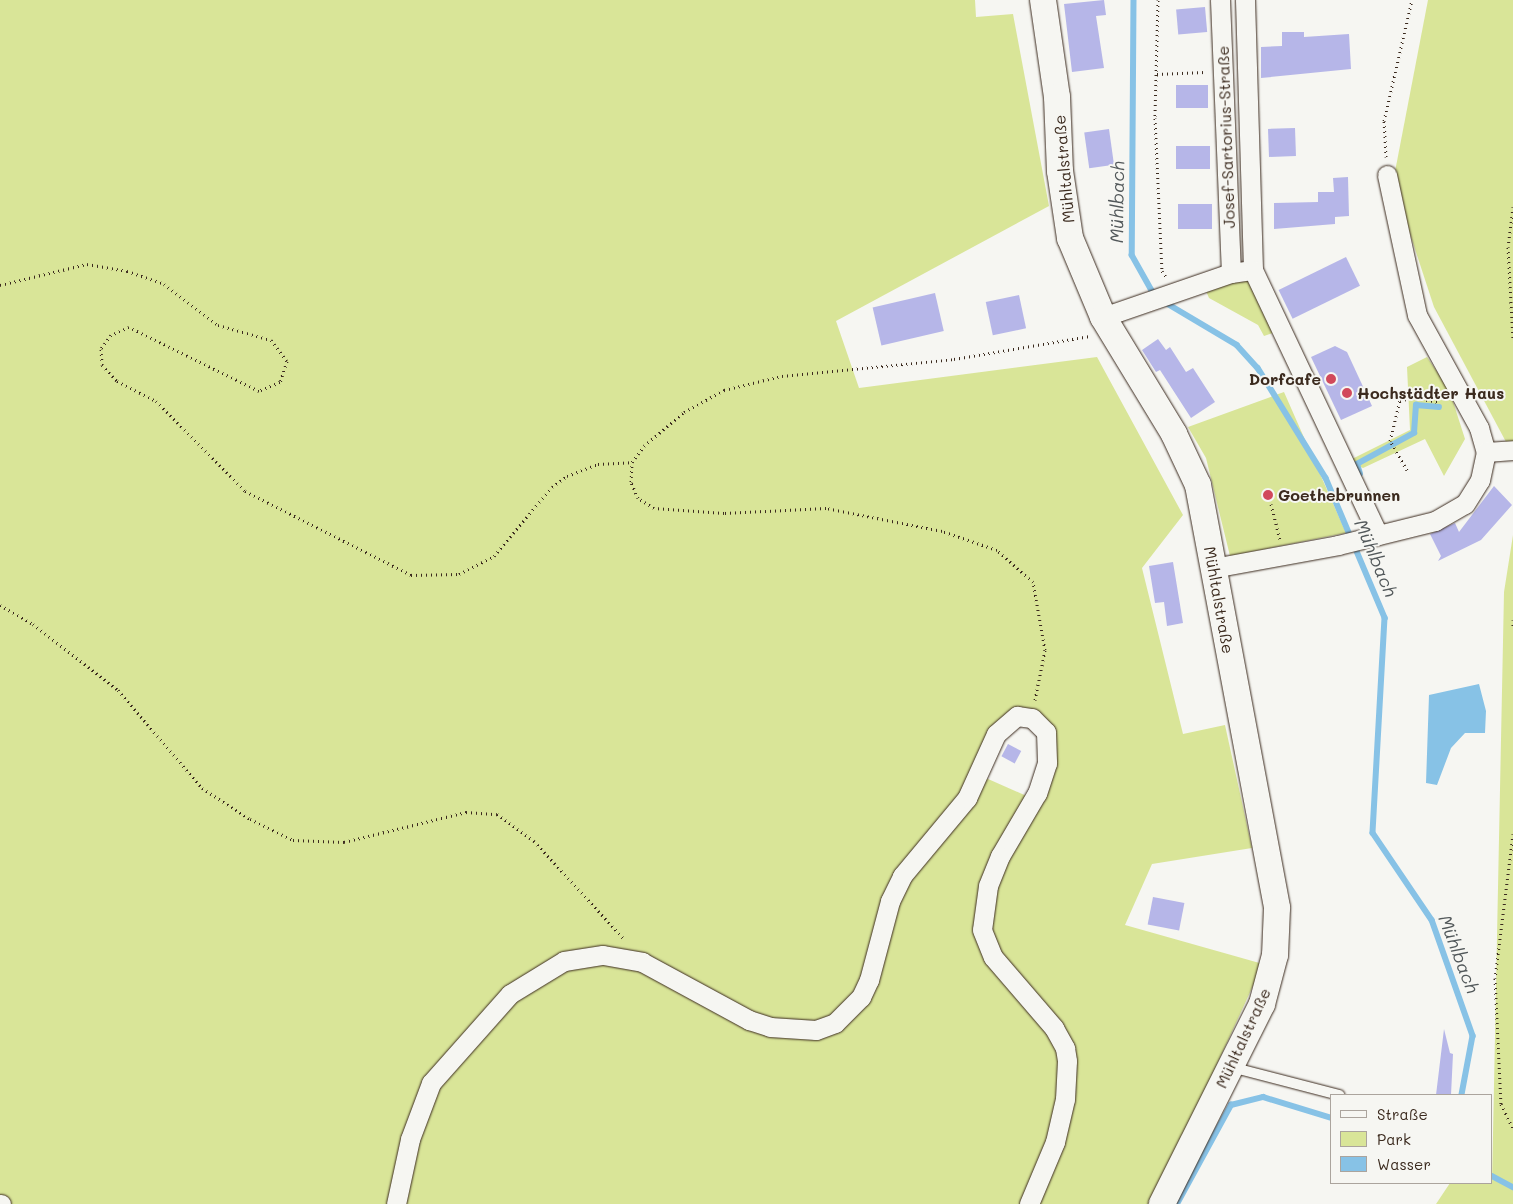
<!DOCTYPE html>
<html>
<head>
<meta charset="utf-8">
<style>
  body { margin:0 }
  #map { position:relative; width:1513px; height:1204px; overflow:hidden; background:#f6f6f2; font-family:Mali,sans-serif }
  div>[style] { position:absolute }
  .green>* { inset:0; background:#d9e598 }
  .water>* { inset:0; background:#87c2e6 }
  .stream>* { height:5.5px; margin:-2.75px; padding:0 2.75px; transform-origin:2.75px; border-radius:2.75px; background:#87c2e6 }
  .building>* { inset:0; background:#b6b6e8; transform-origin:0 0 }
  .path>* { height:3px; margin-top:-1.5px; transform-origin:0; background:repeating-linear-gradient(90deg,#3b2a1e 0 1px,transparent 0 5px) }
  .roads { filter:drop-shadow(0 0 1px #3b2a1e) drop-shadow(0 0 1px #3b2a1e) }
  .lane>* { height:10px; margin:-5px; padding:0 5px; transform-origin:5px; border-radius:5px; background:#f6f6f2 }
  .street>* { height:19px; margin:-9.5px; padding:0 9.5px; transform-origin:9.5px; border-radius:9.5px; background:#f6f6f2 }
  .secondary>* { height:26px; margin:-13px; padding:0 13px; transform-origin:13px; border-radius:13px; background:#f6f6f2 }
  .dots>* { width:14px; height:14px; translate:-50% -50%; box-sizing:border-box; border:2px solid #f6f6f2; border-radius:50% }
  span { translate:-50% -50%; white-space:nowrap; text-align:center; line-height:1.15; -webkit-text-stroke:4px #f6f6f2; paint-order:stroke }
  .street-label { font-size:16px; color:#3b2a1e }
  .poi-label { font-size:16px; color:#3b2a1e; font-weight:700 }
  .right { translate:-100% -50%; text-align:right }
  .left { translate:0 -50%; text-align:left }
  .water-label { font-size:18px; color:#52585a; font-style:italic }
  .legend { position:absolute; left:1330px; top:1094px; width:162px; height:90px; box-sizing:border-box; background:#f6f6f2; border:1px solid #aba49d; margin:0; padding:6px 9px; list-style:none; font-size:15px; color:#3b2a1e }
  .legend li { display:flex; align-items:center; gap:10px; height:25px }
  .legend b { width:25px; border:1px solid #aba49d }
</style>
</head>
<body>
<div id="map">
  <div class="green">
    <i style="clip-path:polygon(evenodd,0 0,975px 0,976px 17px,1013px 14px,1049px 206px,836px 321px,859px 388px,1097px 357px,1183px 515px,1142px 568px,1183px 734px,1225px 725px,1252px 848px,1152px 864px,1125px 925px,1263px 964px,1153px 1204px,0 1204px,0 0,1015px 707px,1036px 710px,1053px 728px,1056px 738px,1055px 764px,1040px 802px,970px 771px,989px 730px,1015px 707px)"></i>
    <i style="clip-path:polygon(1428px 0,1513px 0,1513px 455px,1434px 307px,1393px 182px)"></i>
    <i style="clip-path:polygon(1243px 277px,1252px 279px,1276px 332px,1264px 336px,1258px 325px,1209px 298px,1206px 291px)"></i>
    <i style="clip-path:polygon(1427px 357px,1449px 389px,1465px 439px,1444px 476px,1425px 439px,1363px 468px,1348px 461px,1410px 430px,1407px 367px)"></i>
    <i style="clip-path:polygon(1284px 392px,1346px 533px,1230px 556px,1206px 458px,1188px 427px)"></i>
    <i style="clip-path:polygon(1513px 535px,1513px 1204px,1436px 1204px,1450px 1183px,1492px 1183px,1504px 592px)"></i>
  </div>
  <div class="water">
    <i style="clip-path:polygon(1479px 684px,1486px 711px,1485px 733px,1465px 733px,1451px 748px,1437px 785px,1426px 783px,1429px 695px)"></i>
  </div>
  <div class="stream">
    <i style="left:1134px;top:0;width:255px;rotate:90.4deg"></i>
    <i style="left:1132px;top:255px;width:47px;rotate:60.7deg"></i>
    <i style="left:1163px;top:301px;width:86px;rotate:30.7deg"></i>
    <i style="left:1237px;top:345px;width:31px;rotate:48deg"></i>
    <i style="left:1258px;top:368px;width:129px;rotate:58.3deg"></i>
    <i style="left:1326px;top:478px;width:152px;rotate:67.1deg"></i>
    <i style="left:1385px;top:618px;width:215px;rotate:93.2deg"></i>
    <i style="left:1373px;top:833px;width:105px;rotate:55.9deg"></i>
    <i style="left:1432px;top:920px;width:123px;rotate:70.5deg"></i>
    <i style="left:1473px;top:1036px;width:60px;rotate:100.6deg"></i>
    <i style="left:1360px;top:474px;width:10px;rotate:-107deg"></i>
    <i style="left:1357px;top:464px;width:65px;rotate:-28.5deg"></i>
    <i style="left:1414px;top:433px;width:28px;rotate:-86deg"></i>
    <i style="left:1416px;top:405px;width:23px;rotate:5deg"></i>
    <i style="left:1492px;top:1176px;width:24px;rotate:28deg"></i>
    <i style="left:1177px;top:1204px;width:113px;rotate:-61.4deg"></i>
    <i style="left:1231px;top:1105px;width:33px;rotate:-14deg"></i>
    <i style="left:1263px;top:1097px;width:72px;rotate:16.9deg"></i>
  </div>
  <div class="building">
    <i style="clip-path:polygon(1104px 0,1106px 15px,1096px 16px,1104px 68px,1072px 72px,1064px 4px)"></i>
    <i style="left:1205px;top:7px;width:25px;height:29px;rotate:85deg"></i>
    <i style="clip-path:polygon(1282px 32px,1304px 32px,1304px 37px,1349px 34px,1351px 69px,1261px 78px,1261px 47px,1282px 46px)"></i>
    <i style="left:1176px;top:85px;width:32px;height:23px"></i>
    <i style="left:1295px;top:128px;width:28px;height:27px;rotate:88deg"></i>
    <i style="left:1109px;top:129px;width:36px;height:25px;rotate:82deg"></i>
    <i style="left:1176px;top:146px;width:34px;height:23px"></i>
    <i style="clip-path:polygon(1348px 177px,1349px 216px,1335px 217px,1335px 224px,1274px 229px,1274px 203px,1318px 202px,1318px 192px,1334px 192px,1333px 178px)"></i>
    <i style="left:1178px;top:204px;width:34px;height:25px"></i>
    <i style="left:1346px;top:257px;width:32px;height:75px;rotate:64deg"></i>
    <i style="left:935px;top:293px;width:39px;height:64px;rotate:77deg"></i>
    <i style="left:1019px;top:295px;width:34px;height:34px;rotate:78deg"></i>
    <i style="clip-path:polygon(1158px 339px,1166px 350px,1170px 347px,1186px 372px,1193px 368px,1215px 402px,1191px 418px,1160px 370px,1156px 372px,1142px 350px)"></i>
    <i style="clip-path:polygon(1335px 346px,1347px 352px,1372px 406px,1341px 420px,1311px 357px)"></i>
    <i style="clip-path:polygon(1494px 486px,1512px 505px,1481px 540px,1438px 561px,1441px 556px,1430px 534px,1455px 523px,1459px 532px)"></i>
    <i style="clip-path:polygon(1173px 562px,1183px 623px,1167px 626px,1164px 602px,1155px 603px,1149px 566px)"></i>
    <i style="left:1008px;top:744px;width:15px;height:14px;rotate:28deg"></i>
    <i style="left:1153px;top:897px;width:32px;height:28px;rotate:11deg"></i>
    <i style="clip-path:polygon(1444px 1029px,1450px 1053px,1453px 1054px,1451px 1095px,1436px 1095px)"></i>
  </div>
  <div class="path">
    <i style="left:1158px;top:0;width:118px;rotate:91.5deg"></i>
    <i style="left:1155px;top:118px;width:153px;rotate:87.4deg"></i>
    <i style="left:1162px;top:271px;width:7px;rotate:56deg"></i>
    <i style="left:1157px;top:74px;width:48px;rotate:-2.4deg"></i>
    <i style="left:1386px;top:157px;width:36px;rotate:-93deg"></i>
    <i style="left:1384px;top:121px;width:124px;rotate:-77deg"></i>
    <i style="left:1513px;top:207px;width:40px;rotate:97.1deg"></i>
    <i style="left:1508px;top:247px;width:91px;rotate:86.9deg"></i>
    <i style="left:0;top:285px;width:89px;rotate:-13.6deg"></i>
    <i style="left:87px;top:264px;width:41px;rotate:9.9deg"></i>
    <i style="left:127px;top:271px;width:39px;rotate:19deg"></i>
    <i style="left:164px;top:284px;width:68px;rotate:37.2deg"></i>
    <i style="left:218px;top:325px;width:55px;rotate:15.8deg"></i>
    <i style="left:271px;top:340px;width:26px;rotate:53deg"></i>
    <i style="left:287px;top:361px;width:22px;rotate:108deg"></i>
    <i style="left:280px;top:382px;width:23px;rotate:157deg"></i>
    <i style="left:259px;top:391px;width:145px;rotate:-153.8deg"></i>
    <i style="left:129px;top:327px;width:20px;rotate:156deg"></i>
    <i style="left:111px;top:335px;width:17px;rotate:126deg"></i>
    <i style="left:101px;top:349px;width:16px;rotate:86deg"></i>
    <i style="left:102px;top:365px;width:22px;rotate:47deg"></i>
    <i style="left:117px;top:381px;width:44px;rotate:27.1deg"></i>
    <i style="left:156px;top:401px;width:127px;rotate:45.3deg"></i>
    <i style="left:245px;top:491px;width:186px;rotate:26.8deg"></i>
    <i style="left:411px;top:575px;width:48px;rotate:-1.2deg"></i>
    <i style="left:459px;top:574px;width:39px;rotate:-27deg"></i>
    <i style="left:494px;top:556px;width:90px;rotate:-50deg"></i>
    <i style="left:552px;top:487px;width:19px;rotate:-36deg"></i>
    <i style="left:567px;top:476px;width:33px;rotate:-21deg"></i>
    <i style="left:598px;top:464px;width:34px;rotate:-3deg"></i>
    <i style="left:1407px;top:470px;width:34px;rotate:-120deg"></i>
    <i style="left:1390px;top:441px;width:42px;rotate:-76.3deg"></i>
    <i style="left:1400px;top:400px;width:16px;rotate:-7deg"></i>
    <i style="left:1416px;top:398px;width:22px;rotate:10deg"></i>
    <i style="left:1271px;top:504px;width:36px;rotate:76deg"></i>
    <i style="left:0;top:605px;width:38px;rotate:30deg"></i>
    <i style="left:33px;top:624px;width:108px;rotate:37.8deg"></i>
    <i style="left:118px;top:690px;width:129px;rotate:49.4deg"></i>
    <i style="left:202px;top:788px;width:57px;rotate:32.9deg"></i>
    <i style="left:250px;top:819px;width:48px;rotate:26deg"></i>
    <i style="left:293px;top:840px;width:51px;rotate:2.2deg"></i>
    <i style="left:344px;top:842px;width:126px;rotate:-13.8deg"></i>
    <i style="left:466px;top:812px;width:31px;rotate:4deg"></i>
    <i style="left:497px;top:814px;width:46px;rotate:36.1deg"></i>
    <i style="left:534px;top:841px;width:134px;rotate:47.4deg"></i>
    <i style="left:1513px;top:620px;width:9px;rotate:90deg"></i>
    <i style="left:1035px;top:700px;width:51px;rotate:-78.7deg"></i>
    <i style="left:1045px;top:650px;width:69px;rotate:-100deg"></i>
    <i style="left:1033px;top:582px;width:48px;rotate:-138.4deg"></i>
    <i style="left:997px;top:550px;width:58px;rotate:-160.9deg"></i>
    <i style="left:942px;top:531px;width:118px;rotate:-168.8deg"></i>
    <i style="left:826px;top:508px;width:102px;rotate:177.2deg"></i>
    <i style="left:724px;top:513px;width:70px;rotate:-175.9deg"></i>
    <i style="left:654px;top:508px;width:19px;rotate:-148deg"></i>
    <i style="left:638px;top:498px;width:17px;rotate:-114deg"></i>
    <i style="left:631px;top:482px;width:20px;rotate:-87deg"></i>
    <i style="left:632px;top:462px;width:20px;rotate:-53deg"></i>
    <i style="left:644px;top:446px;width:52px;rotate:-40.4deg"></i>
    <i style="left:684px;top:412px;width:46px;rotate:-28.8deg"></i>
    <i style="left:724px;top:390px;width:60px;rotate:-13.6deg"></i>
    <i style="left:782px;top:376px;width:173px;rotate:-5.6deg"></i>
    <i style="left:954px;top:359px;width:138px;rotate:-9.6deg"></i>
    <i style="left:1513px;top:834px;width:145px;rotate:97.1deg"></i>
    <i style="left:1495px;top:978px;width:126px;rotate:87.3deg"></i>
    <i style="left:1501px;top:1104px;width:28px;rotate:64deg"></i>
  </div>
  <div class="roads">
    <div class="lane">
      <i style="left:1231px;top:1067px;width:112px;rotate:14.5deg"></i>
    </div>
    <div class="street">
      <i style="left:1220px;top:0;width:273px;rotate:87.7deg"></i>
      <i style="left:1245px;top:0;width:270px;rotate:88.3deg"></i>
      <i style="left:1387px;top:175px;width:143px;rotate:77.9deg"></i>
      <i style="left:1417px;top:315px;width:129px;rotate:61.2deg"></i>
      <i style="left:1479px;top:428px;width:25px;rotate:74deg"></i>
      <i style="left:1103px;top:317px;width:135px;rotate:-19deg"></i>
      <i style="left:1231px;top:273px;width:22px;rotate:-8deg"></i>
      <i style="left:1253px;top:270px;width:293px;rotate:64.7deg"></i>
      <i style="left:1213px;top:568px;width:127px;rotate:-10.4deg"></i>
      <i style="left:1338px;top:545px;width:100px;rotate:-13.9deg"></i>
      <i style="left:1435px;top:521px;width:34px;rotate:-30deg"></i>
      <i style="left:1465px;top:504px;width:28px;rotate:-58deg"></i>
      <i style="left:1480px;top:480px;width:29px;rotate:-78deg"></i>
      <i style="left:1486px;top:452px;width:27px;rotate:-4deg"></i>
      <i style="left:0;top:1204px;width:1px"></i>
      <i style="left:396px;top:1204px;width:66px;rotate:-77.8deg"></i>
      <i style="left:410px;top:1139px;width:60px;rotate:-69.4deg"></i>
      <i style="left:431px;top:1083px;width:119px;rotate:-48.4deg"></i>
      <i style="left:510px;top:994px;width:63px;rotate:-31.4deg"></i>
      <i style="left:564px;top:961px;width:39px;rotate:-9deg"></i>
      <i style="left:603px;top:955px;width:40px;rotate:10deg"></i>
      <i style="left:642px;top:962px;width:122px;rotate:28.5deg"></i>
      <i style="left:749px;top:1020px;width:22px;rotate:18deg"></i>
      <i style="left:770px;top:1027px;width:46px;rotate:3.7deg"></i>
      <i style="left:816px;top:1030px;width:20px;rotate:-20deg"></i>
      <i style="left:835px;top:1023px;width:37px;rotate:-45deg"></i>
      <i style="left:861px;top:997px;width:19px;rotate:-65deg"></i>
      <i style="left:869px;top:980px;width:82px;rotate:-75.1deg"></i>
      <i style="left:890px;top:901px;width:28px;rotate:-64deg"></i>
      <i style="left:902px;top:876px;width:102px;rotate:-50.2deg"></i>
      <i style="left:967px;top:798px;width:70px;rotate:-65.6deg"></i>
      <i style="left:996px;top:734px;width:28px;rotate:-41deg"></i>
      <i style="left:1017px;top:716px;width:15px;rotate:8deg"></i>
      <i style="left:1032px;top:718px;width:20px;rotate:45deg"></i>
      <i style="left:1046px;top:732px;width:31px;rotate:88deg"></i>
      <i style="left:1047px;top:763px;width:32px;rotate:108deg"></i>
      <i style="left:1037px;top:793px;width:73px;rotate:120.4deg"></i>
      <i style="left:1000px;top:856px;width:32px;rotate:112deg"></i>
      <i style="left:988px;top:886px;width:44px;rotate:97.8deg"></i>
      <i style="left:982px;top:930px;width:29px;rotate:68deg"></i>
      <i style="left:993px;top:957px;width:94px;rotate:49.3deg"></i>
      <i style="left:1054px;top:1028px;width:23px;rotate:61deg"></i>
      <i style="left:1065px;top:1048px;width:13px;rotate:81deg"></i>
      <i style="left:1067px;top:1061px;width:38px;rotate:93deg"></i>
      <i style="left:1065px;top:1099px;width:44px;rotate:103.1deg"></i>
      <i style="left:1055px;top:1142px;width:67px;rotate:112.8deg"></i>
    </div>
    <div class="secondary">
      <i style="left:1043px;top:0;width:98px;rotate:81.8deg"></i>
      <i style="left:1057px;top:97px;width:74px;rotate:87.7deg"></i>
      <i style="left:1060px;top:171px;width:68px;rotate:81.5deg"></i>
      <i style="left:1070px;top:238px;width:86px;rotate:67.3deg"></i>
      <i style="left:1103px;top:317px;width:137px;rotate:58.7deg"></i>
      <i style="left:1174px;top:434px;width:56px;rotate:64.8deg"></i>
      <i style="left:1198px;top:485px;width:430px;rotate:79.4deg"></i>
      <i style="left:1277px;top:908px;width:47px;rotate:92.4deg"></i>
      <i style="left:1275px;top:955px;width:51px;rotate:104.9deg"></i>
      <i style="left:1262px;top:1004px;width:224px;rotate:116.6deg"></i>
    </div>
  </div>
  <div class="dots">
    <i style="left:1331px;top:379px;background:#d1495b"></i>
    <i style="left:1347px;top:393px;background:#d1495b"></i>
    <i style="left:1268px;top:495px;background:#d1495b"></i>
  </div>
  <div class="street-label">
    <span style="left:1226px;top:137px;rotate:-92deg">Josef-Sartorius-Straße</span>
    <span style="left:1064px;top:169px;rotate:-95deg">Mühltalstraße</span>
    <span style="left:1219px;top:600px;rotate:80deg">Mühltalstraße</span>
    <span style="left:1243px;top:1038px;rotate:-65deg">Mühltalstraße</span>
  </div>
  <div class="poi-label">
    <span class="right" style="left:1321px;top:379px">Dorfcafe</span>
    <span class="left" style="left:1357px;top:393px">Hochstädter Haus</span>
    <span class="left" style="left:1278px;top:495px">Goethebrunnen</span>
  </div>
  <div class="water-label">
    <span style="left:1117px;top:202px;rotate:-89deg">Mühlbach</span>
    <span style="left:1376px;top:558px;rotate:67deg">Mühlbach</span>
    <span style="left:1459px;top:954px;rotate:69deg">Mühlbach</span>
  </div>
  <ul class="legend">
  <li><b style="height:6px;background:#f6f6f2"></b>Straße</li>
  <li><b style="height:14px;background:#d9e598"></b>Park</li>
  <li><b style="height:14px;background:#87c2e6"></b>Wasser</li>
  </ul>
</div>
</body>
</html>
